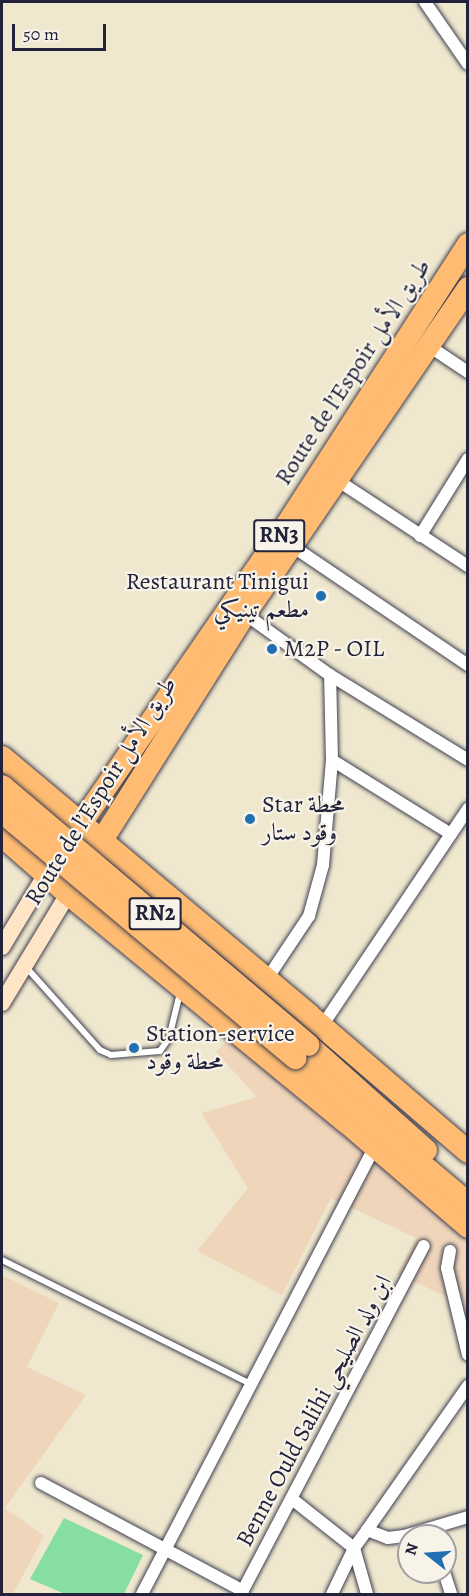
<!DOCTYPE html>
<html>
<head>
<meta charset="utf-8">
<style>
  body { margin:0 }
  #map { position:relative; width:469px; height:1596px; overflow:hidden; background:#efe8cf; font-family:Alegreya,Amiri,serif }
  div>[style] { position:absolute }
  .built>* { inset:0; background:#efd6bb }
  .green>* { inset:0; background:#86dea2 }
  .roads { filter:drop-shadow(0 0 2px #414051) drop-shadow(0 0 2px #414051) }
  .lane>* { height:6px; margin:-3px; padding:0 3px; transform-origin:3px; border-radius:3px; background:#fff }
  .street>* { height:12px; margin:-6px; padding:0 6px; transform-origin:6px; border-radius:6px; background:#fff }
  .secondary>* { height:16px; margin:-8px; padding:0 8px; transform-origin:8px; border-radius:8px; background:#ffe4c6 }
  .highway>* { height:22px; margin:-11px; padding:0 11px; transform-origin:11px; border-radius:11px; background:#febb71 }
  .bridges { filter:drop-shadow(0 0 2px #414051) drop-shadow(0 0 2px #414051) }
  .highway-bridge>* { height:22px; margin:-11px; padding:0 11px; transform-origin:11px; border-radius:11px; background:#febb71 }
  .dots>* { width:16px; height:16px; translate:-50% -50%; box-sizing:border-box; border:3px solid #f7f3e8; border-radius:50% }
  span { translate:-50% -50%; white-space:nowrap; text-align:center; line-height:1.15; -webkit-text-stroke:4.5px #f7f3e8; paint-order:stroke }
  .shield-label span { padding:2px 4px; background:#f7f3e8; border:2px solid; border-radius:4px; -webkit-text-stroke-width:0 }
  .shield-label { font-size:22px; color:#22223b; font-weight:700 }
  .street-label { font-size:24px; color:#22223b }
  .poi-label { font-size:24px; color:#22223b }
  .right { translate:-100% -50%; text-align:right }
  .left { translate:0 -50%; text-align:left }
  .frame { position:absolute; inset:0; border:3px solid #22223b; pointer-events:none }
  .north { position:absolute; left:397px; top:1524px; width:60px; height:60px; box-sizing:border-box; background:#f7f3e8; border:2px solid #a29fa3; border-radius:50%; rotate:287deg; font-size:16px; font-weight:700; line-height:24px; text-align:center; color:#22223b }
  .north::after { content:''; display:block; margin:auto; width:21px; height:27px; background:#1f6fb2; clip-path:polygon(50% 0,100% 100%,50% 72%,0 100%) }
  .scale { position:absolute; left:12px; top:24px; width:94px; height:27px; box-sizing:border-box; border:3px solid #22223b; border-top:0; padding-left:8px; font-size:18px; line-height:21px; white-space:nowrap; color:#22223b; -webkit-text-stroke:4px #f7f3e8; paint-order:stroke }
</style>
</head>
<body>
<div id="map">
  <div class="built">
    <i style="clip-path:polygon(247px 1021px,467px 1219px,467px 1325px,459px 1302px,397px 1274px,416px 1238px,331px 1198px,282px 1295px,197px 1251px,248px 1188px,201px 1113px,257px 1097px,216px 1052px)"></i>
    <i style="clip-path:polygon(2px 1275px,59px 1303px,27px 1367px,86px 1395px,5px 1508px,44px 1536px,13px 1594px,2px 1594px)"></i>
  </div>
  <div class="green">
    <i style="clip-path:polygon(64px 1518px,143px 1555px,124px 1594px,65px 1594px,30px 1579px)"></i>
  </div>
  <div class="roads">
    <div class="lane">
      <i style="left:26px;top:967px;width:111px;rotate:48.3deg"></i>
      <i style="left:100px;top:1050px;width:12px;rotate:24deg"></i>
      <i style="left:111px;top:1055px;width:49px;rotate:-4.7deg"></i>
      <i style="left:160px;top:1051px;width:16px;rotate:-55deg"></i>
      <i style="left:169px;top:1038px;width:46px;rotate:-76.3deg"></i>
      <i style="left:2px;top:1260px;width:278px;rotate:26.5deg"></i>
    </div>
    <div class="street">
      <i style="left:425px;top:2px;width:75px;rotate:55.3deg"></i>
      <i style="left:429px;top:346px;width:47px;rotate:33.7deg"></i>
      <i style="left:337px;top:480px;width:157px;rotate:33.3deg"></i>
      <i style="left:420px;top:536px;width:91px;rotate:-58.1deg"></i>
      <i style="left:293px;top:544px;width:11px;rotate:45deg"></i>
      <i style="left:301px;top:552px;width:202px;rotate:34.1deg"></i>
      <i style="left:245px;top:614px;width:105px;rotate:35.7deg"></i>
      <i style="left:330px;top:675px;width:162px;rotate:31.6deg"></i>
      <i style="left:332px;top:760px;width:140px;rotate:31.9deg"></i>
      <i style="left:267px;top:979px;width:76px;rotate:-56.3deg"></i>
      <i style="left:309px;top:916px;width:53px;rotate:-74.6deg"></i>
      <i style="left:323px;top:865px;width:105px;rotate:-85.1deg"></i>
      <i style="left:332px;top:760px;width:85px;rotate:-91.3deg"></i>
      <i style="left:322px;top:1026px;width:262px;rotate:-56.1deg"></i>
      <i style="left:450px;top:1251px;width:17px;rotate:100deg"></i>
      <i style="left:447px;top:1268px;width:89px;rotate:76.4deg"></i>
      <i style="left:41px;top:1483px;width:229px;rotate:28.1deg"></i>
      <i style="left:292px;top:1499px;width:79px;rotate:38.3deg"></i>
      <i style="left:367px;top:1530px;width:176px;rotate:-55deg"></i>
      <i style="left:354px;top:1548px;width:48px;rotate:74.2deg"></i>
      <i style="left:444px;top:1572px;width:23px;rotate:72deg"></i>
      <i style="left:142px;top:1594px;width:505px;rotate:-62.52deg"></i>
      <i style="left:241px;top:1594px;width:393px;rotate:-62.3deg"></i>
      <i style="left:332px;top:1594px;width:51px;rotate:-64.4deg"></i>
      <i style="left:354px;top:1548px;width:22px;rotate:-54deg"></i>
      <i style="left:367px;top:1530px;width:22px;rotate:21deg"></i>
      <i style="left:388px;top:1538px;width:16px;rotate:-7deg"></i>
      <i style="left:404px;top:1536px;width:67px;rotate:-16.5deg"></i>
    </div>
    <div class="secondary">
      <i style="left:2px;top:947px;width:85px;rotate:-58.9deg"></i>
      <i style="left:2px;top:1003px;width:127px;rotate:-58.8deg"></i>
    </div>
    <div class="highway">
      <i style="left:2px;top:757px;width:401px;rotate:40deg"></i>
      <i style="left:309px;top:1015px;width:210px;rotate:40.7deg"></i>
      <i style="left:2px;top:836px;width:88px;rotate:41.3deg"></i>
      <i style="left:68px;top:894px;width:360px;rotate:39.4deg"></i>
      <i style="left:346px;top:1122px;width:161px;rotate:40.7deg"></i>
      <i style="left:46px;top:874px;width:416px;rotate:-55.4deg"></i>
      <i style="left:282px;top:532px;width:343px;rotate:-57.1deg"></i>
      <i style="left:68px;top:894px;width:331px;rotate:-57.7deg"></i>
      <i style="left:245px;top:614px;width:395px;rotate:-55.6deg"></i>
      <i style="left:308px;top:1045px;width:158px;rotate:41.7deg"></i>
      <i style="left:295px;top:1058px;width:226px;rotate:40deg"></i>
    </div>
  </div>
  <div class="bridges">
    <div class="highway-bridge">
      <i style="left:2px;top:786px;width:401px;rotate:40.2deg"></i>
      <i style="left:2px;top:812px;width:383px;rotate:40deg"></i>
    </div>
  </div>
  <div class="dots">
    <i style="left:321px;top:596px;background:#1f6fb2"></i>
    <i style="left:272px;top:649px;background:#1f6fb2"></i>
    <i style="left:250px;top:819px;background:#1f6fb2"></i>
    <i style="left:134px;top:1048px;background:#1f6fb2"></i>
  </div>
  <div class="shield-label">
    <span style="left:279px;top:536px">RN3</span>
    <span style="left:155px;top:914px">RN2</span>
  </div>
  <div class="street-label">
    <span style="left:353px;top:372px;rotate:-57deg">Route de l’Espoir طريق الأمل</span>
    <span style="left:101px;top:791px;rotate:-58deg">Route de l’Espoir طريق الأمل</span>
    <span style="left:314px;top:1411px;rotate:-62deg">Benne Ould Salihi ابن ولد الصليحي</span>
  </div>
  <div class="poi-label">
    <span class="right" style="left:309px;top:596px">Restaurant Tinigui<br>مطعم تينيكي</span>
    <span class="left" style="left:284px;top:649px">M2P - OIL</span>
    <span class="left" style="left:262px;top:819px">Star محطة<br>وقود ستار</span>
    <span class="left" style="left:146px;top:1048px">Station-service<br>محطة وقود</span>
  </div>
  <div class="frame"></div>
  <div class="north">N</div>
  <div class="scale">50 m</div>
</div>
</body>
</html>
